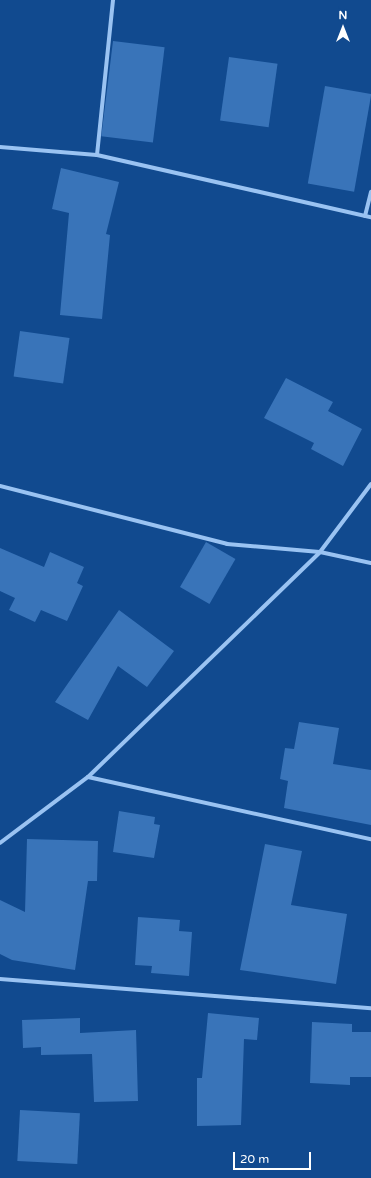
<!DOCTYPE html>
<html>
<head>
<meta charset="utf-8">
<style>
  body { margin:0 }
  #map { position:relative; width:371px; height:1178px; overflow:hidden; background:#114a8f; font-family:"Varela Round",sans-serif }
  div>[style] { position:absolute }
  .building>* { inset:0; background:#3974b9; transform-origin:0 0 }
  .street>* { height:4px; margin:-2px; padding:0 2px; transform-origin:2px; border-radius:2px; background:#9ac3f2 }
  span { translate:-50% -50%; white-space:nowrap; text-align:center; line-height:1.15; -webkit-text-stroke:3.5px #114a8f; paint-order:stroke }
  .north { position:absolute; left:323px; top:8px; width:40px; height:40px; -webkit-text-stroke:3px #114a8f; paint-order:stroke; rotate:0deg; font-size:11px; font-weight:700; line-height:16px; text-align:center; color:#fff }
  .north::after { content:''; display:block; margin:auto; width:14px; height:18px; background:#fff; clip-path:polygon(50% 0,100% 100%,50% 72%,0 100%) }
  .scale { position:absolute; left:233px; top:1152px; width:78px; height:18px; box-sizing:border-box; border:2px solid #fff; border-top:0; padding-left:5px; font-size:12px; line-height:14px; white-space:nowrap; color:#fff; -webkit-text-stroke:3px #114a8f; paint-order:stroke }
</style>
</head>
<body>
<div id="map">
  <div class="building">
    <i style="left:113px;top:41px;width:52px;height:96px;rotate:7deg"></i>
    <i style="left:229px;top:57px;width:49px;height:64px;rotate:8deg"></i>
    <i style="left:325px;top:86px;width:47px;height:99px;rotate:10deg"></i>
    <i style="clip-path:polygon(61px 168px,119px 182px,106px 234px,110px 235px,102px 319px,60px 315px,69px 213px,52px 209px)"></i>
    <i style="left:20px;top:331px;width:50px;height:46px;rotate:8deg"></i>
    <i style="clip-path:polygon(286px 378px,333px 402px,328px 411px,362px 429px,343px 466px,311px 449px,314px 443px,264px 418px)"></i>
    <i style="left:206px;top:542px;width:34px;height:52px;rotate:30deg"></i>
    <i style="clip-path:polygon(0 548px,44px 567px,50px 552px,84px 567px,77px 583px,83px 586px,67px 621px,41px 610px,35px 622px,9px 610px,15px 598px,0 591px)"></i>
    <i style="clip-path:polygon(119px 610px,174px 651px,147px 687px,118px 666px,88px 720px,55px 702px)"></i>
    <i style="clip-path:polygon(299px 722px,339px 728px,333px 764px,371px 770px,371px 825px,284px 808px,288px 781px,280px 779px,285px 748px,294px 749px)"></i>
    <i style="clip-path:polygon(119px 811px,155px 817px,154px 824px,160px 825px,154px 858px,113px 852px)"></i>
    <i style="clip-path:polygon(27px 839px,98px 841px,97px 881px,88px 881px,75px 970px,12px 960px,0 954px,0 900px,25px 912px)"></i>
    <i style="clip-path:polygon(265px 844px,302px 851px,291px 905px,347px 914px,336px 984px,240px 970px)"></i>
    <i style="clip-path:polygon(138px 917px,180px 920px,179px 931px,192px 932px,189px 976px,151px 973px,152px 966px,135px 965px)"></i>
    <i style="clip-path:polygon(208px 1013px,259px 1018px,257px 1040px,244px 1039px,241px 1125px,197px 1126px,197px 1078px,202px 1078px)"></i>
    <i style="clip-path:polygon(80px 1018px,80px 1033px,136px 1030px,138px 1101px,94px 1102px,92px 1054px,41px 1055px,41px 1047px,23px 1048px,22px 1020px)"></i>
    <i style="clip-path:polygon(312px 1022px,352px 1024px,352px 1032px,371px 1032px,371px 1077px,350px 1077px,350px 1085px,310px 1083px)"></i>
    <i style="left:20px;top:1110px;width:60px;height:51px;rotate:3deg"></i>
  </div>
  <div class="street">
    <i style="left:0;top:147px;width:97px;rotate:4.7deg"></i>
    <i style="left:97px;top:155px;width:281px;rotate:12.8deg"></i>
    <i style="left:97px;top:155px;width:156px;rotate:-84.1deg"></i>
    <i style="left:365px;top:216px;width:25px;rotate:-76deg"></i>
    <i style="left:0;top:486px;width:234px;rotate:14.3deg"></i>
    <i style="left:227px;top:544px;width:93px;rotate:4.9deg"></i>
    <i style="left:320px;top:552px;width:52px;rotate:12.2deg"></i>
    <i style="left:88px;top:777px;width:290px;rotate:12.4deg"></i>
    <i style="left:0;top:843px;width:110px;rotate:-36.9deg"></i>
    <i style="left:88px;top:777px;width:323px;rotate:-44.1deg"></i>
    <i style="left:320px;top:552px;width:85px;rotate:-53.1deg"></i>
    <i style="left:0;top:979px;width:372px;rotate:4.5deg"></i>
  </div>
  <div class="north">N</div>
  <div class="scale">20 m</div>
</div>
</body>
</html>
